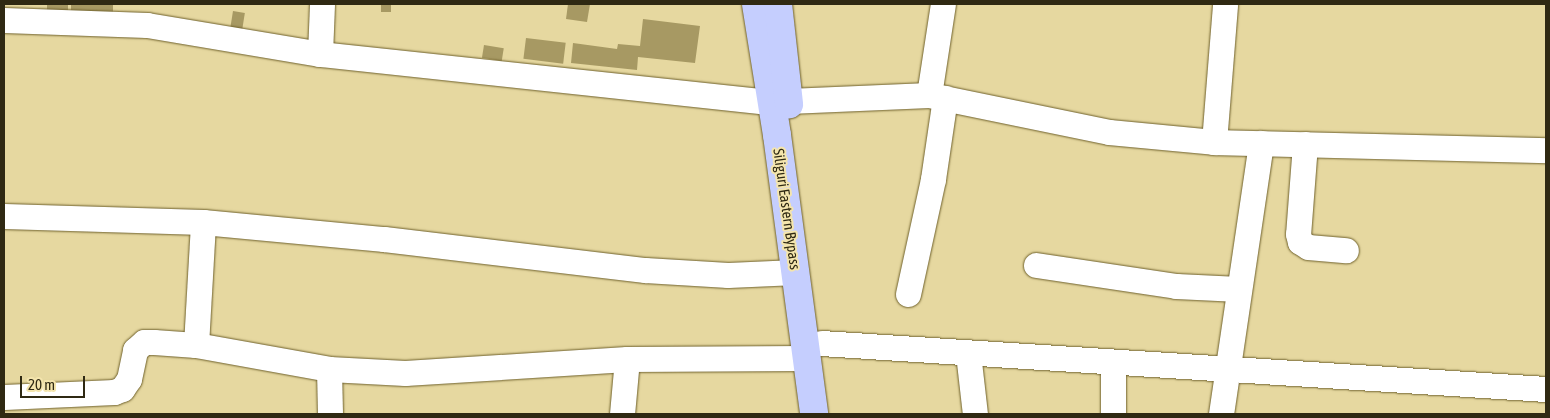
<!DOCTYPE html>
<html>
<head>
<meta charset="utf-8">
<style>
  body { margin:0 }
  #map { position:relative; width:1550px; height:418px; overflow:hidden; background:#e6d8a0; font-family:"Asap Condensed",sans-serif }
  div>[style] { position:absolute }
  .building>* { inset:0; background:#a79963; transform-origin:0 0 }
  .roads { filter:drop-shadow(0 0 1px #6f612c) drop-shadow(0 0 1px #6f612c) }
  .minor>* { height:25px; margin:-12.5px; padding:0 12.5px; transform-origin:12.5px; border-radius:12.5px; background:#fff }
  .primary>* { height:28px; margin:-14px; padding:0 14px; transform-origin:14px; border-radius:14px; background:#c5cefe }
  span { translate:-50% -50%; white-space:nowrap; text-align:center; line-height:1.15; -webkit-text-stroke:4px #f4e5ad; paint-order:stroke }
  .street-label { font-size:15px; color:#2f2913 }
  .frame { position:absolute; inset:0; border:5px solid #2f2913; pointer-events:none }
  .scale { position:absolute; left:20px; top:376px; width:65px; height:22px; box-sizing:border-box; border:2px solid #2f2913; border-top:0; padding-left:6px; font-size:15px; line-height:18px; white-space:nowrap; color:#2f2913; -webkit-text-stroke:4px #f4e5ad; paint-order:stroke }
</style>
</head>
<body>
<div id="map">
  <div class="building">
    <i style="left:47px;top:4px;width:21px;height:7px"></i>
    <i style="left:71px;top:4px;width:42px;height:8px"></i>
    <i style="left:381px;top:4px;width:10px;height:8px"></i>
    <i style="clip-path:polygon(568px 4px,590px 4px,587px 22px,566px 19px)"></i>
    <i style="left:233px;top:11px;width:12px;height:17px;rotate:9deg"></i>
    <i style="clip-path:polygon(643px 19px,700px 26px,695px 63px,638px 57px,637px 70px,571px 63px,573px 43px,617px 49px,618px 44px,640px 46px)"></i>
    <i style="left:526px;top:38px;width:40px;height:21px;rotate:7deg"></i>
    <i style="left:484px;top:45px;width:20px;height:13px;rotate:9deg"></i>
  </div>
  <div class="roads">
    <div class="minor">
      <i style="left:4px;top:20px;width:143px;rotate:2deg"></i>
      <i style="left:147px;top:25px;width:175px;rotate:9.5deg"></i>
      <i style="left:320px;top:54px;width:453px;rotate:6.1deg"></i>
      <i style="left:320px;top:54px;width:50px;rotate:-87.7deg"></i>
      <i style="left:929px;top:95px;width:92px;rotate:-81.3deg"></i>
      <i style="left:788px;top:101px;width:141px;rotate:-2.4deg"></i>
      <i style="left:929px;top:95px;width:184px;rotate:11.6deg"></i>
      <i style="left:1109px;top:132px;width:105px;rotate:5.4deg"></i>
      <i style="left:1214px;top:142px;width:332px;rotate:1.4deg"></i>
      <i style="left:1214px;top:142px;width:138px;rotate:-85.4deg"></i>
      <i style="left:1305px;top:144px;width:90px;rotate:94.4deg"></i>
      <i style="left:1298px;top:234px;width:8px;rotate:76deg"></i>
      <i style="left:1300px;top:242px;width:9px;rotate:32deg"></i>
      <i style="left:1308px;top:247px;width:38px;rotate:5deg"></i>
      <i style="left:4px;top:216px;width:199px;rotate:1.7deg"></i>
      <i style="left:203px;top:222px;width:182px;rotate:5.4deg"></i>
      <i style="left:384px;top:239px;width:263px;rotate:6.8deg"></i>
      <i style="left:645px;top:270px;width:83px;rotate:3.4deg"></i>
      <i style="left:728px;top:275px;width:68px;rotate:-2.5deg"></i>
      <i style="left:1036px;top:265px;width:142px;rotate:8.5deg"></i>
      <i style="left:1176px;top:286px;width:63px;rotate:2.7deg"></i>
      <i style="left:908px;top:294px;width:118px;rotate:-77.7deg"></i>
      <i style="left:933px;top:179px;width:82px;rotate:-81.6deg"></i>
      <i style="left:821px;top:343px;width:726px;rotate:3.63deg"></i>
      <i style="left:196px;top:345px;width:123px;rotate:-86.7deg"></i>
      <i style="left:968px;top:353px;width:61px;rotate:83.5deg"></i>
      <i style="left:1113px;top:362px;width:52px;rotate:90deg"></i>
      <i style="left:329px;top:369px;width:45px;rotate:88.7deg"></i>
      <i style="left:4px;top:397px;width:110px;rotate:-2.6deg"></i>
      <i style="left:114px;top:392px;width:9px;rotate:-21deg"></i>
      <i style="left:122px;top:389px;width:12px;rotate:-55deg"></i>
      <i style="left:129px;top:379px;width:30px;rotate:-78deg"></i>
      <i style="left:135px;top:350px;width:12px;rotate:-42deg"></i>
      <i style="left:144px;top:342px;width:10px"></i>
      <i style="left:154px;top:342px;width:42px;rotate:4.1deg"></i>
      <i style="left:196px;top:345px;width:135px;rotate:10.2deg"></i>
      <i style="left:329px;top:369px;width:76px;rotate:3deg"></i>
      <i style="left:405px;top:373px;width:222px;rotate:-3.6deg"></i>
      <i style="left:627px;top:359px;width:179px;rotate:-0.3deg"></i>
      <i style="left:622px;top:414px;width:55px;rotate:-84.8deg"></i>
      <i style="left:1221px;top:414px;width:274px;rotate:-81.6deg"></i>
    </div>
    <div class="primary">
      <i style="left:756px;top:4px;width:133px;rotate:80.9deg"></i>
      <i style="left:777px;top:135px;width:281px;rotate:82.4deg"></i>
      <i style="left:778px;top:4px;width:101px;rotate:83.7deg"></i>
    </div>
  </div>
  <div class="street-label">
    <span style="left:787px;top:209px;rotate:82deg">Siliguri Eastern Bypass</span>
  </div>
  <div class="frame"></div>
  <div class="scale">20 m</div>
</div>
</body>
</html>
